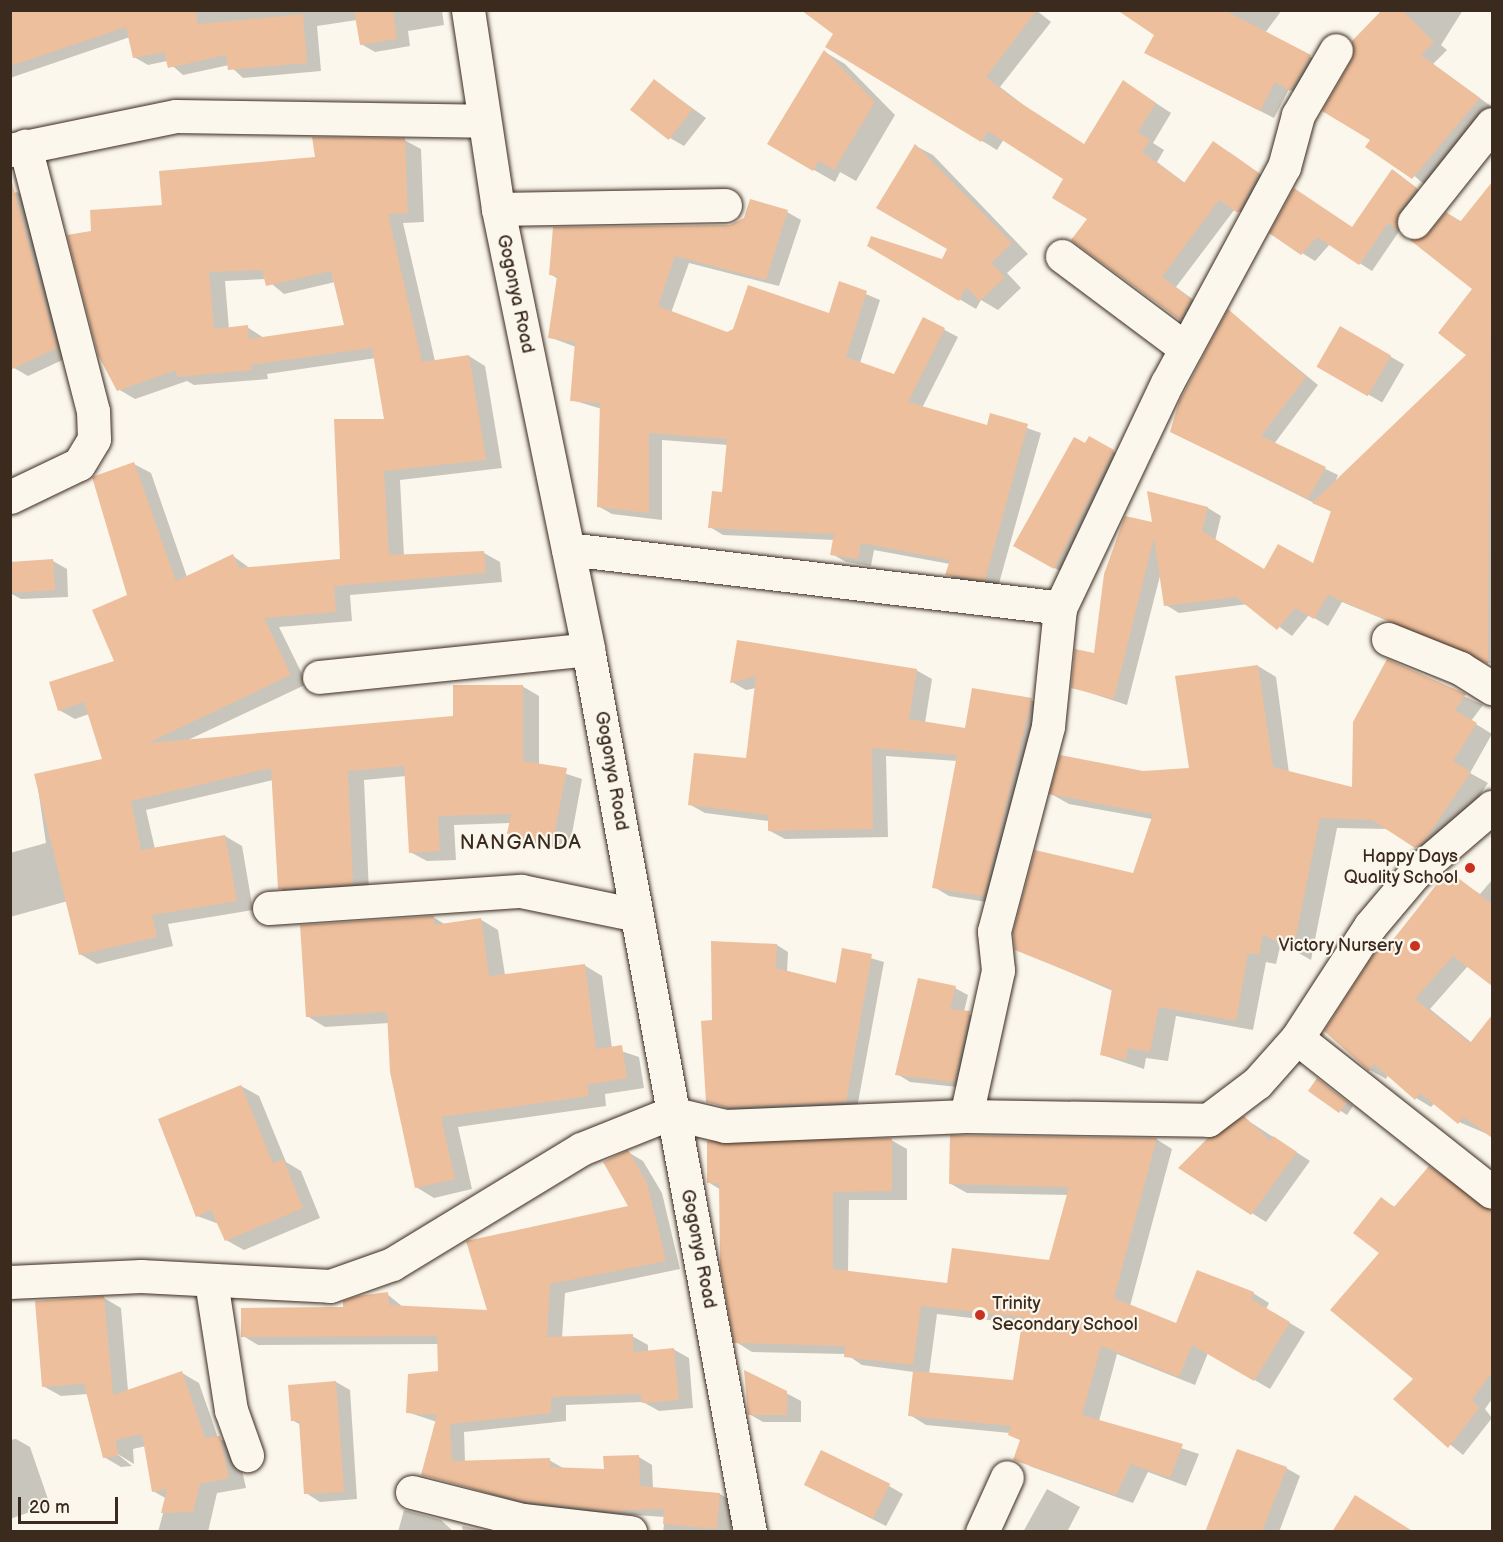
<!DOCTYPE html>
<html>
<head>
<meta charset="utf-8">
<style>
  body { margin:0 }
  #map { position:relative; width:1503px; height:1542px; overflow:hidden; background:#fbf7ec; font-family:"Balsamiq Sans",sans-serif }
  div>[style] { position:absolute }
  .shadow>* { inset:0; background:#0003; transform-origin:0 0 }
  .building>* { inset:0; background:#edbf9d; transform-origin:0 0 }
  .roads { filter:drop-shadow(0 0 2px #3b2a1e) drop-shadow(0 0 2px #3b2a1e) }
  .minor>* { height:33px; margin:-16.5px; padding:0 16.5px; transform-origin:16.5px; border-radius:16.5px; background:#fbf7ec }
  .dots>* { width:16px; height:16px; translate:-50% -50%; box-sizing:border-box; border:3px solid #fbf7ec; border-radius:50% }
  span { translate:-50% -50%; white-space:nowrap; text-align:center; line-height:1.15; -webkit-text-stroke:4.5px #fbf7ec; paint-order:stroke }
  .street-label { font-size:18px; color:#3b2a1e }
  .poi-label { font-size:18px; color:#3b2a1e }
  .right { translate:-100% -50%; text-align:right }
  .left { translate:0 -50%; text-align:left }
  .neighbourhood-label { font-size:20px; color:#3b2a1e; letter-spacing:1.5px }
  .frame { position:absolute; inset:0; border:12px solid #3b2a1e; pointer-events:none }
  .scale { position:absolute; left:18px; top:1497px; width:100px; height:27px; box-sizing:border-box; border:3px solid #3b2a1e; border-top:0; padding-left:8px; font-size:18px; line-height:21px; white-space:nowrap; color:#3b2a1e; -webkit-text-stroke:4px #fbf7ec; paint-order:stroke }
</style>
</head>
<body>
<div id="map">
  <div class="shadow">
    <i style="clip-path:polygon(10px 10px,442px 10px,444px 25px,408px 31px,410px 46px,375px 52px,361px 44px,357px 20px,317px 26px,321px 71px,243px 78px,229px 65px,183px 75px,167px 61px,148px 65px,134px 57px,130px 37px,10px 78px)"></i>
    <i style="clip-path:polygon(1036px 10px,1051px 22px,1000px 87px,1026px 107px,1085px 146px,1124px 82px,1171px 113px,1153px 143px,1164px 150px,1157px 162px,1185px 183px,1229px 152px,1274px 184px,1254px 220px,1235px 209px,1176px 287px,1206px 309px,1196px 328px,1180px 319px,1089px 218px,1065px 179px,1004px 139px,997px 150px,827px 47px)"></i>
    <i style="clip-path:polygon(1120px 10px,1282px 10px,1265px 33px,1324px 64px,1304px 98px,1289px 89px,1274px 118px,1159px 60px,1156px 35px)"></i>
    <i style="clip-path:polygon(1384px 10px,1463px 10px,1441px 45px,1447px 50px,1433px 64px,1492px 107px,1426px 186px,1372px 139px)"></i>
    <i style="clip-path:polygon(825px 52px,845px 64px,895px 115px,856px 181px,840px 172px,835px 182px,769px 144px)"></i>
    <i style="clip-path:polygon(655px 81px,706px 118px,684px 146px,670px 138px)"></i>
    <i style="clip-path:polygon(evenodd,404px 140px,421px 149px,424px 222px,403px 223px,435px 361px,469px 356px,485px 366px,502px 468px,400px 480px,404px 556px,484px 553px,500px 562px,502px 582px,350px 595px,352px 621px,279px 627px,307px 684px,188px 740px,454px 718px,522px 686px,539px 696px,539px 765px,582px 779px,569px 850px,525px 842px,509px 833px,510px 823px,454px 825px,456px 860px,427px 861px,410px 852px,406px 776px,364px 780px,369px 892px,295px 897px,279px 888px,273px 780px,146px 810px,155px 849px,225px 836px,242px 846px,253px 910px,168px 924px,173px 946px,97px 964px,80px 954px,68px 901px,10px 917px,10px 853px,46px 843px,36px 775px,104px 760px,89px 714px,75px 719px,59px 710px,116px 662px,129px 596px,134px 464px,151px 473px,187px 577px,233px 556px,251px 569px,342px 561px,386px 420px,376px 358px,267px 374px,268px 379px,194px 385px,187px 381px,135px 399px,118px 389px,93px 233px,316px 158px,404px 140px,266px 279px,284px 294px,335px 282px,346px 327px,264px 338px,247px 327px,229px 329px,225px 281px,266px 279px)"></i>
    <i style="clip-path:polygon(916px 146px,933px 155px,1028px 254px,1007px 273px,1021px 288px,998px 310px,981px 300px,976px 309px,868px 245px,943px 260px,949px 248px)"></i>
    <i style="clip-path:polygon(1392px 171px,1428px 197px,1410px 236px,1400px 230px,1372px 271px,1330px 244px,1315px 261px,1302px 253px,1295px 190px,1353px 228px)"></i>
    <i style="clip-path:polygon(17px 192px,31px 200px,71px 356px,28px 376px,14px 368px,10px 194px)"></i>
    <i style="clip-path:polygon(1486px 193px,1492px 197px,1492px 664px,1342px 602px,1328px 626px,1309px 615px,1292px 636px,1248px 604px,1179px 613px,1166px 605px,1161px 572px,1127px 705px,1072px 687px,1095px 654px,1154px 524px,1208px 508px,1221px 516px,1215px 541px,1264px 571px,1313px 566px,1332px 512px,1172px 432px,1229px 312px,1318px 385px,1274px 444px,1338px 475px,1335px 482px,1468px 355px,1474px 289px,1429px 235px,1447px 213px,1462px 222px)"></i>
    <i style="clip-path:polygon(787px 212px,801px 220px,779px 286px,689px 263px,671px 313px,727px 334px,830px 315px,840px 283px,880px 300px,860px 363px,895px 375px,924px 319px,958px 337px,922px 408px,988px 427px,991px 415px,1041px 433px,998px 587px,961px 582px,947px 574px,950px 564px,874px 550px,871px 566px,846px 562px,832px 554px,834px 540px,723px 535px,710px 527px,723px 494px,728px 445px,662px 440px,662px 520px,612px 514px,598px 506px,602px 409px,572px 400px,576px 347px,549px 337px,558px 279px,550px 274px)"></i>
    <i style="left:1341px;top:328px;width:73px;height:44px;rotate:30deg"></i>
    <i style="clip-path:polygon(1090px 438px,1135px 464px,1076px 580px,1037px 558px)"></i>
    <i style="clip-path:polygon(53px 561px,67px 569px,68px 597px,21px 599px,10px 593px,10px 563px)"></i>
    <i style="clip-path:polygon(738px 642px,916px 670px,932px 679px,925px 723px,966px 730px,1031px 700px,1047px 708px,999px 904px,949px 896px,934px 887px,957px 761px,886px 756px,888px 837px,785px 839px,770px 831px,769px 821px,705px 813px,689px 804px,747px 760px,756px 688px,746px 690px,732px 682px)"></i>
    <i style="clip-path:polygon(1388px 661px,1483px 705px,1471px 721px,1492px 734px,1470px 773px,1488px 783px,1443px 850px,1434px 858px,1389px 829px,1337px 828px,1311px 960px,1281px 943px,1276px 964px,1266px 962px,1253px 1030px,1176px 1016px,1168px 1061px,1146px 1058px,1144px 1069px,1102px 1055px,1113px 991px,1016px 949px,1134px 875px,1152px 819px,1069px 804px,1051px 794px,1143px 772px,1190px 769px,1258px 666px,1276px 677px,1289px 773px,1353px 789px)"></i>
    <i style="clip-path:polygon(1447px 872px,1480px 894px,1492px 880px,1492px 984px,1468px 966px,1430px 1009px,1472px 1043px,1492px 1017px,1492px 1136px,1459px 1122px,1435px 1103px,1431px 1107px,1416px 1098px,1388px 1075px,1386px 1079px,1370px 1070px,1326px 1031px)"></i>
    <i style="clip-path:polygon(433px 917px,446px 925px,480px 919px,498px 930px,505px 975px,584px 965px,602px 976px,612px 1048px,639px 1057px,644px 1088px,605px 1094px,606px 1106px,458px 1127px,472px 1189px,434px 1198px,416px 1187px,389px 1023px,325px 1027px,307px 1016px)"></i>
    <i style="clip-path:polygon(777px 945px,788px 952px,787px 972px,837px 985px,843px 950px,884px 962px,857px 1108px,740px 1113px,707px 1101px,714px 1022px)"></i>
    <i style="clip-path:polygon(955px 988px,968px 995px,964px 1012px,982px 1020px,967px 1088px,910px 1082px,897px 1074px)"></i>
    <i style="clip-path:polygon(1318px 1080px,1353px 1106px,1347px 1115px,1310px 1091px)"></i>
    <i style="clip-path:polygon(241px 1086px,259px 1096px,286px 1162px,301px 1171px,320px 1218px,244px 1250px,226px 1240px,219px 1224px,197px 1216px)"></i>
    <i style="clip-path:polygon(1244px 1118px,1310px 1161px,1266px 1222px,1180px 1168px)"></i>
    <i style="clip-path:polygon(evenodd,1156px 1139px,1172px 1149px,1130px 1306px,1177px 1325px,1253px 1293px,1269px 1303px,1266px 1309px,1305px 1332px,1270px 1389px,1208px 1353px,1195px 1385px,1117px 1354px,1099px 1421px,1199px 1454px,1186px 1486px,1148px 1472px,1133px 1503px,1032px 1467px,1015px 1458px,1021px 1441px,1010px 1433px,926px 1425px,910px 1415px,914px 1372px,862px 1365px,846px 1354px,752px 1352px,736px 1342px,721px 1190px,708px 1182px,891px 1140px,907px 1149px,907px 1200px,849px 1200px,848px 1272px,949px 1285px,1050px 1262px,1068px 1195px,967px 1193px,951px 1184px,1156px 1139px,937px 1314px,1023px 1324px,1014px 1382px,929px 1374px,937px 1314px)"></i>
    <i style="clip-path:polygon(628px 1152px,643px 1161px,662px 1193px,680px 1269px,565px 1293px,562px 1338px,632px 1336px,648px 1345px,648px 1352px,673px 1349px,689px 1358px,693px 1408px,659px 1411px,643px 1402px,566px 1405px,566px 1421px,464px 1432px,465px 1462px,549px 1460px,563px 1468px,605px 1471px,639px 1457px,652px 1465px,653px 1489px,720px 1494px,734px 1502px,731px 1532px,663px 1532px,665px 1517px,542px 1509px,422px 1474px,437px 1422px,407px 1412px,440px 1372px,439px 1344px,258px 1345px,243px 1336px,387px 1294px,403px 1307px,489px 1311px,631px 1207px)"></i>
    <i style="clip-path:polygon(1381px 1199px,1395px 1207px,1492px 1211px,1492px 1399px,1485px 1409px,1492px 1418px,1463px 1455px,1395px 1399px,1415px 1379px,1381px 1253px)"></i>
    <i style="clip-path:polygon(104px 1298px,121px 1308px,128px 1391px,182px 1373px,199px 1383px,218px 1438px,237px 1447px,246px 1488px,217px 1493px,208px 1532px,158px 1532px,167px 1499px,153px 1491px,146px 1446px,133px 1449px,134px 1464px,116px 1453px,132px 1466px,121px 1467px,104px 1457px,88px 1394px,61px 1396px,43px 1386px)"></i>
    <i style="clip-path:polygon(336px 1382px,350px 1390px,357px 1499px,320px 1502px,306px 1493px,301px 1425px,292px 1420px)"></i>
    <i style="clip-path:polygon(786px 1393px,801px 1401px,801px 1422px,763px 1422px,749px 1414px)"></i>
    <i style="clip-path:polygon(16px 1439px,30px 1447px,50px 1505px,10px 1519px,10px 1440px)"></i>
    <i style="clip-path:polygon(1286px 1468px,1300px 1476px,1279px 1532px,1207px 1532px)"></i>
    <i style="clip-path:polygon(889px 1486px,903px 1494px,886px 1526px,820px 1493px)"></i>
    <i style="clip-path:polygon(1047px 1489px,1080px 1507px,1067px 1532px,1023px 1532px)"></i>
    <i style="clip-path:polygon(404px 1510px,441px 1520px,454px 1532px,398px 1532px)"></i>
    <i style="clip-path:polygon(462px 1526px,493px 1532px,463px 1532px)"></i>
  </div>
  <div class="building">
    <i style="clip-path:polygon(10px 10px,195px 10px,198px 24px,303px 14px,307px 63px,228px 70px,226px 55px,168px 68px,164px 52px,133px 58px,126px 27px,10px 66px)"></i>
    <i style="clip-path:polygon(354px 10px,393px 10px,397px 39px,360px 45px)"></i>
    <i style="clip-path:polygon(801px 10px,1037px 10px,986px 77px,1010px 96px,1084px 144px,1123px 80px,1156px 103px,1138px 132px,1150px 140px,1142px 152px,1184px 183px,1213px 141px,1259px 173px,1238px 213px,1219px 200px,1162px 277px,1191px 299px,1180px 320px,1071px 240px,1087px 219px,1052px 198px,1063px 179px,988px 131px,981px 142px,825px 47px,833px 34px)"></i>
    <i style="clip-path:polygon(1117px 10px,1224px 10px,1311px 55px,1290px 91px,1275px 82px,1260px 111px,1144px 53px,1154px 35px)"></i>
    <i style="clip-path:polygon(1382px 10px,1402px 10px,1434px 42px,1421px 55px,1480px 98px,1412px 179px,1365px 147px,1370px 140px,1322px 111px,1352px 59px,1352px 41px)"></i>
    <i style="clip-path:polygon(824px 50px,875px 102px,834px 170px,819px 161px,813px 171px,767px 144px)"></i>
    <i style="left:654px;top:79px;width:49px;height:39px;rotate:38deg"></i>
    <i style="clip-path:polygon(evenodd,312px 137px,405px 138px,408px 213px,388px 214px,422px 362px,469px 355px,486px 460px,384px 471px,389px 555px,484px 551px,486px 573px,334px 586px,336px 612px,264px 618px,291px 675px,148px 743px,453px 716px,453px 685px,523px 685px,523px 761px,567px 768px,553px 842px,507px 834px,511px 814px,438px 816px,440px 851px,409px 853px,404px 766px,348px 771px,353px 884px,278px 889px,271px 768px,131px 801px,141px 850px,225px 835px,237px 901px,152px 915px,157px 937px,79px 955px,34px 774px,102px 759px,84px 702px,58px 711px,49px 682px,114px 661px,92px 610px,127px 595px,92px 477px,134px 462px,176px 581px,233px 554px,239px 568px,340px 559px,334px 419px,384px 419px,372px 348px,251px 365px,252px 370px,177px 377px,176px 370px,117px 391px,98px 355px,67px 235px,91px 231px,90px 210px,162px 205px,159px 171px,315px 157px,312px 137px,262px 270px,266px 286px,331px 271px,344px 325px,249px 339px,248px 325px,214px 329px,209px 272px,262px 270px)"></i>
    <i style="clip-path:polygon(915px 144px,1012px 243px,991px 263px,1005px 277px,980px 301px,966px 287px,959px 301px,867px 246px,871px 236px,942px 259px,947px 249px,876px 208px)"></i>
    <i style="clip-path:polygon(1392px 169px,1417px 188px,1399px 211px,1398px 230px,1388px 223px,1359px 265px,1317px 237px,1301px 255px,1269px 233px,1294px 188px,1352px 227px)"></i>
    <i style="clip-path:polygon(10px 175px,57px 348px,10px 370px)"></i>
    <i style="clip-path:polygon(1492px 182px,1488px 664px,1328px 595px,1314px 619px,1295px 608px,1277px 630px,1236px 597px,1164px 606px,1154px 538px,1114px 699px,1071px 688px,1075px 649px,1094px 653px,1104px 574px,1125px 516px,1152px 522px,1147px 491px,1208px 507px,1202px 531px,1264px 569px,1278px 544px,1313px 563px,1331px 511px,1312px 503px,1466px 355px,1438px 333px,1472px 289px,1410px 240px,1428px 234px,1446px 212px,1460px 222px)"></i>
    <i style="clip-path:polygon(750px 199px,788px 210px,766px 280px,675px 256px,658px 306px,727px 332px,733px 329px,748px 285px,829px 313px,839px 281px,867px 291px,846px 357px,894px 374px,923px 317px,945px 328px,908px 402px,987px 425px,990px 413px,1028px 424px,985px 580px,945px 575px,950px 560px,861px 543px,858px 559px,830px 555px,834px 534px,708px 528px,712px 491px,722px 492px,727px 439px,649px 433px,649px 513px,597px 507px,600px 403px,570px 401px,575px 342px,548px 338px,557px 276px,549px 275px,553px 227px,730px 225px,744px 218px)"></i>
    <i style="clip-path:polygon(1228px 309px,1306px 377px,1261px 436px,1326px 467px,1308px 499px,1170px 432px,1179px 402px)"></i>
    <i style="left:1340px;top:326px;width:59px;height:47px;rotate:30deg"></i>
    <i style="clip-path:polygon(1089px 436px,1114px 450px,1054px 569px,1013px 546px,1074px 437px,1085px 443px)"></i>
    <i style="left:53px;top:559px;width:31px;height:43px;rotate:86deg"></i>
    <i style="clip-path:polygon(737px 640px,917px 669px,909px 719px,965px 728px,972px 688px,1032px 698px,984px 896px,932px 888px,957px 755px,872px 748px,873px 829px,768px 831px,768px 815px,688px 805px,694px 753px,746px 758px,756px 676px,730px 683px)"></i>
    <i style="clip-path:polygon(1387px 659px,1466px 694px,1455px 710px,1477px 723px,1453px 761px,1471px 772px,1425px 840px,1415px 848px,1372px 820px,1320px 818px,1293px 951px,1263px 934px,1259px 955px,1248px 953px,1236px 1021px,1159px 1007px,1150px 1052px,1128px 1048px,1126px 1060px,1100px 1055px,1112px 989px,1015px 950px,1013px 932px,1035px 850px,1133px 873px,1153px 814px,1049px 794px,1060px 755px,1143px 771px,1189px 768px,1175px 676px,1258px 665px,1273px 767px,1352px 787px,1353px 722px)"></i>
    <i style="clip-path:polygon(1448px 870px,1492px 904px,1492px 986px,1453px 956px,1415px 999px,1470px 1043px,1492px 1015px,1492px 1138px,1464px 1117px,1458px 1124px,1420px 1093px,1415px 1100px,1374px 1064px,1369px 1071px,1324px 1031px,1382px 941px,1388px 946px)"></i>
    <i style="clip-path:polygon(434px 916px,434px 925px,481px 918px,489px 976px,585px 964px,596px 1049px,622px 1045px,627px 1078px,587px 1085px,589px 1096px,441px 1117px,455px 1179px,415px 1188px,390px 1072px,387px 1012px,306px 1017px,300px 925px)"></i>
    <i style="clip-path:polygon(711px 941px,777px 944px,776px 968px,836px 983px,842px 948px,872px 954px,846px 1102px,727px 1107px,706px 1102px,701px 1021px,712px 1020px)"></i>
    <i style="clip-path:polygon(918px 978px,956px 986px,950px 1009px,970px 1011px,954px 1082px,895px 1075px)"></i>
    <i style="clip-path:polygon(1317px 1078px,1347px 1102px,1339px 1113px,1308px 1091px)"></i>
    <i style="clip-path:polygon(241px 1085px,273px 1163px,283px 1159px,303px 1208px,225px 1241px,211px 1210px,196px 1217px,158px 1119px)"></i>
    <i style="clip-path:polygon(1244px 1116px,1270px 1141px,1273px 1136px,1297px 1152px,1251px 1215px,1178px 1168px,1207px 1139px)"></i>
    <i style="clip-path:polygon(950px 1135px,1157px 1138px,1114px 1298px,1176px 1323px,1197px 1270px,1254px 1292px,1251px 1299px,1290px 1322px,1254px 1381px,1192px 1345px,1179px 1377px,1101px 1346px,1082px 1415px,1183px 1444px,1170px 1478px,1131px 1464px,1116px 1495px,1013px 1460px,1020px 1440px,1008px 1435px,1011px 1426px,908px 1416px,913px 1371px,1013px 1380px,1023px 1317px,921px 1306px,913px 1365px,844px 1357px,845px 1346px,734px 1343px,720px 1265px,719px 1183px,707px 1183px,707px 1141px,892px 1138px,892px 1191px,833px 1192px,833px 1269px,947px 1283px,952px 1248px,1049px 1260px,1069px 1187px,949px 1184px)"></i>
    <i style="clip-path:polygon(628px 1150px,647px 1183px,666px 1261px,550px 1284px,547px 1337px,633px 1334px,633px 1352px,674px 1348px,679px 1400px,642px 1403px,641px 1394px,551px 1397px,551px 1413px,450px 1424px,452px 1461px,550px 1458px,550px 1467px,604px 1469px,603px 1456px,639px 1455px,640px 1486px,720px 1493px,717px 1529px,663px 1524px,664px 1509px,613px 1511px,526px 1502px,421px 1475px,437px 1415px,406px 1413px,408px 1374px,438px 1371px,437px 1336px,241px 1337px,241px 1308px,343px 1307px,343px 1301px,358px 1296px,388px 1292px,389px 1305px,487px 1310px,466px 1241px,628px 1206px,603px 1162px)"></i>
    <i style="clip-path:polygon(1429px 1166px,1492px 1210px,1492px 1372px,1472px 1400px,1479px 1408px,1448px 1448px,1393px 1399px,1413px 1379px,1330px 1310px,1379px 1253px,1353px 1233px,1381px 1197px,1394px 1207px)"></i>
    <i style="clip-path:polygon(104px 1296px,113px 1395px,182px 1371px,205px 1438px,220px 1436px,229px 1478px,200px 1484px,193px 1512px,161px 1513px,167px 1489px,152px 1492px,142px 1434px,116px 1440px,118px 1456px,103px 1458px,84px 1384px,42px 1387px,35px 1301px)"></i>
    <i style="clip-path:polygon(744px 1370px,787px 1391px,787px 1415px,748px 1415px)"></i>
    <i style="clip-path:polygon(336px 1381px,344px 1492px,304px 1494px,299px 1421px,291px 1421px,288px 1385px)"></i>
    <i style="clip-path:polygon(1237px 1449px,1287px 1467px,1262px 1532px,1205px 1532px)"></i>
    <i style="left:821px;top:1450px;width:77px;height:39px;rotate:26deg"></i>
    <i style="clip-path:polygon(1355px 1495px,1414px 1532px,1332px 1532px)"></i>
  </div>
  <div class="roads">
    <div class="minor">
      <i style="left:468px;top:10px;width:201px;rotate:81.4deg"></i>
      <i style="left:498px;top:209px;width:449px;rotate:78.4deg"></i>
      <i style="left:588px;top:649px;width:898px;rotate:79.6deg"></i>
      <i style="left:10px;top:150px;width:169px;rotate:-11.6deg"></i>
      <i style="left:176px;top:116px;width:308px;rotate:0.9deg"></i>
      <i style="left:498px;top:209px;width:227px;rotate:-1deg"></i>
      <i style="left:1414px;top:222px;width:125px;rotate:-51.5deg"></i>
      <i style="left:1062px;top:256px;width:154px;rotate:36.8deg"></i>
      <i style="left:10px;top:497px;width:76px;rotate:-25.6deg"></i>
      <i style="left:79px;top:464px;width:29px;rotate:-59deg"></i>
      <i style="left:94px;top:439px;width:28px;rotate:-92deg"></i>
      <i style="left:93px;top:411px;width:274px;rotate:-104.4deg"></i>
      <i style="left:568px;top:549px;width:496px;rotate:6.8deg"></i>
      <i style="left:1388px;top:639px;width:78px;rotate:21.9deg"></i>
      <i style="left:1460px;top:668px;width:38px;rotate:32deg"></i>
      <i style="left:319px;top:677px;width:270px;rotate:-5.9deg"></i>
      <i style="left:269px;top:908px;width:253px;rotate:-3.9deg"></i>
      <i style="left:521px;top:891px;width:118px;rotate:11.7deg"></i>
      <i style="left:1297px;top:1038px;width:134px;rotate:-56.9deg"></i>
      <i style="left:1370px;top:926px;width:68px;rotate:-49.8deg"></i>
      <i style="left:1414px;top:874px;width:103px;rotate:-40.7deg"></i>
      <i style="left:966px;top:1116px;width:149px;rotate:-77.6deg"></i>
      <i style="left:998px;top:970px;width:39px;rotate:-96deg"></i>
      <i style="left:994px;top:931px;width:212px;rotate:-75.2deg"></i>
      <i style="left:1048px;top:726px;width:119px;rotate:-84.2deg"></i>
      <i style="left:1060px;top:608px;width:249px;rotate:-64.6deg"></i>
      <i style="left:1167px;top:383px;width:246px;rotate:-61.6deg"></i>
      <i style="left:1284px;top:167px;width:54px;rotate:-74.9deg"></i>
      <i style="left:1298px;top:115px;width:75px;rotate:-59.7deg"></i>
      <i style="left:211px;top:1281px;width:131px;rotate:81.2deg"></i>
      <i style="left:231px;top:1410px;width:48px;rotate:70.4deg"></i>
      <i style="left:10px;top:1282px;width:131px;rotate:-2.6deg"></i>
      <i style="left:141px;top:1276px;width:189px;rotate:3deg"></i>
      <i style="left:330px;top:1286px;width:66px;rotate:-19.5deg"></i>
      <i style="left:392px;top:1264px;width:221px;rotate:-31.3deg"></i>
      <i style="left:581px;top:1149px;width:97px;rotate:-21.8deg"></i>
      <i style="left:671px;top:1113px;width:56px;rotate:13.5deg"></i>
      <i style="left:725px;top:1126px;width:241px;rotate:-2.4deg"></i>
      <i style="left:966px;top:1116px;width:242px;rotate:0.9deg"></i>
      <i style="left:1208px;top:1120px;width:61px;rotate:-37.1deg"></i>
      <i style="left:1257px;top:1083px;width:60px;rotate:-48.4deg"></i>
      <i style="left:1297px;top:1038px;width:248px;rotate:38.3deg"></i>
      <i style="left:412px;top:1492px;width:114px;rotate:14.2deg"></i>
      <i style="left:523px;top:1520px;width:108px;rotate:6.4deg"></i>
      <i style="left:982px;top:1532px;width:60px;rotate:-65.6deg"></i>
    </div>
  </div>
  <div class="dots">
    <i style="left:1470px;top:868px;background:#c8321e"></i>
    <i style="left:1415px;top:946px;background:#c8321e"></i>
    <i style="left:980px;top:1315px;background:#c8321e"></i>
  </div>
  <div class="street-label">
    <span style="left:515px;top:294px;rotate:78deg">Gogonya Road</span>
    <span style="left:611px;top:771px;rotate:80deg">Gogonya Road</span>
    <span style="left:698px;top:1249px;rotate:79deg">Gogonya Road</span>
  </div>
  <div class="poi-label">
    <span class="right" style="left:1458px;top:868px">Happy Days<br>Quality School</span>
    <span class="right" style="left:1403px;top:946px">Victory Nursery</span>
    <span class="left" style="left:992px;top:1315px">Trinity<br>Secondary School</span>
  </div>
  <div class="neighbourhood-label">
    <span style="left:521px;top:843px">NANGANDA</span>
  </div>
  <div class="frame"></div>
  <div class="scale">20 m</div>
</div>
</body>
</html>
